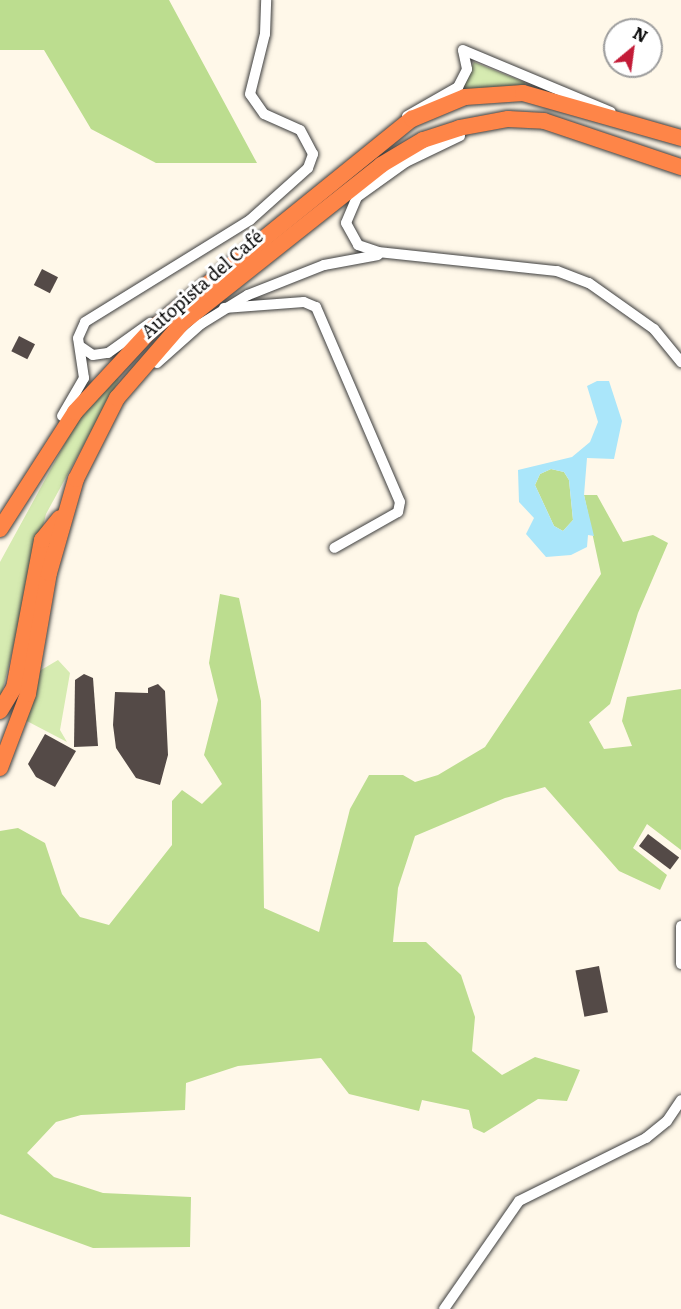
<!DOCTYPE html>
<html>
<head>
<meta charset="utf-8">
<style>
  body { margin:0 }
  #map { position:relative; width:681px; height:1309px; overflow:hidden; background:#fff8e9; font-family:Literata,serif }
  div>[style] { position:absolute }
  .green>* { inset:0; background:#d6ebb1 }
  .forest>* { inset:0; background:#bcdd8f }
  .water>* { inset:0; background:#aae6fa }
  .building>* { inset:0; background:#544a47; transform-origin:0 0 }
  .roads { filter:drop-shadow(0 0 2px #3e3e3e) drop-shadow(0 0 2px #3e3e3e) }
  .minor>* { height:10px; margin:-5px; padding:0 5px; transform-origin:5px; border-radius:5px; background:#fff }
  .highway>* { height:16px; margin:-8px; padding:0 8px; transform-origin:8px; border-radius:8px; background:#fe8548 }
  span { translate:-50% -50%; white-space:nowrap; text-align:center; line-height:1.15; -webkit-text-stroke:6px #fff; paint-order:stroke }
  .street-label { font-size:18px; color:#0b0b0b }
  .north { position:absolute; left:603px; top:18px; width:60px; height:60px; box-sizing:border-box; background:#fff; border:2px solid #9d9d9d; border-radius:50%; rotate:29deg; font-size:16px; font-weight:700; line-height:24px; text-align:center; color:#0b0b0b }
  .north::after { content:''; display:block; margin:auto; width:21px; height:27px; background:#c31b37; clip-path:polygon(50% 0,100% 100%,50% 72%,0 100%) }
</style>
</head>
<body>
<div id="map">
  <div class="green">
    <i style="clip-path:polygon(474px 62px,524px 82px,526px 85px,461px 90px)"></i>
    <i style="clip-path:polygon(114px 374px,119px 380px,46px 514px,0 701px,0 562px,81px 414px)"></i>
    <i style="clip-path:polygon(58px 660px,70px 673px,60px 730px,67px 742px,23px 719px,36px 673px)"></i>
  </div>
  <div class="forest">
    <i style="clip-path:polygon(0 0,169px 0,257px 163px,156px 163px,91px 129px,44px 50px,0 50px)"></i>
    <i style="clip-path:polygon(551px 469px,564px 472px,569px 480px,573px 520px,563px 531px,554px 526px,535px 485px,540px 474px)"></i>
    <i style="clip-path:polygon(584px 495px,597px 495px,623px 542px,653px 535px,668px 543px,638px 613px,610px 704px,589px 722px,604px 749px,632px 746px,622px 721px,627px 697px,681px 689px,681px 850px,647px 824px,633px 848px,667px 875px,660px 890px,619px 871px,545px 787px,505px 798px,415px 836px,398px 888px,393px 942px,426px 942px,461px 975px,475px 1017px,472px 1051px,502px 1075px,535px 1057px,580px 1070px,567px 1101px,538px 1099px,484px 1133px,473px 1128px,469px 1110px,422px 1100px,419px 1111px,349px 1094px,321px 1058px,238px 1066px,186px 1083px,185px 1110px,81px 1115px,56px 1122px,27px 1153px,54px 1177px,103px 1193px,191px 1197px,190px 1247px,93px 1248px,0 1214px,0 831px,18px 828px,45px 843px,62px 894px,80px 917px,109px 925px,172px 845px,172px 801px,182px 790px,202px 804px,222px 784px,204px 755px,218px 700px,209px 663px,220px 594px,239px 598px,261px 701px,264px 908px,319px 932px,350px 809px,369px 775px,403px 775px,415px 782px,438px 775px,485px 747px,601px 574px)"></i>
  </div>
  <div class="water">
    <i style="clip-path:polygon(evenodd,597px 381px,609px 381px,622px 421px,614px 459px,587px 458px,584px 495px,594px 536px,588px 535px,587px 547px,571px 555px,546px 557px,526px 534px,534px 518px,519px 502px,518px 470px,572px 457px,590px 442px,598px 422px,587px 386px,597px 381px,551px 469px,564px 472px,569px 480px,573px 520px,563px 531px,554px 526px,535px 485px,540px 474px,551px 469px)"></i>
  </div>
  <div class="building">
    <i style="left:42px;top:269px;width:18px;height:18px;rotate:27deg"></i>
    <i style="left:19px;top:336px;width:18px;height:17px;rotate:27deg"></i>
    <i style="clip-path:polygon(84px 674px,93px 678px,98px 746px,74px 747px,75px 680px)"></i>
    <i style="clip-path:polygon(158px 684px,165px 691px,168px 755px,160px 785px,136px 778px,116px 748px,113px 725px,115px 692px,148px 693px,148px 688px)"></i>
    <i style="clip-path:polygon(45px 734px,76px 751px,55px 787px,36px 777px,28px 764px)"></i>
    <i style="left:648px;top:834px;width:39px;height:15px;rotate:37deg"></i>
    <i style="left:599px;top:966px;width:47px;height:24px;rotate:79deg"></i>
  </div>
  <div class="roads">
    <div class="minor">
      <i style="left:463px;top:50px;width:160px;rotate:22.7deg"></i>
      <i style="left:407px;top:116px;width:59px;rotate:-29.6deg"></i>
      <i style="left:458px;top:87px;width:20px;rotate:-63deg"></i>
      <i style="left:467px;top:69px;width:19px;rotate:-102deg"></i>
      <i style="left:460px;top:136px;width:60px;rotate:154.3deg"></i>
      <i style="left:406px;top:162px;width:60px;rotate:144.5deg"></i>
      <i style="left:357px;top:197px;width:28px;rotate:113deg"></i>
      <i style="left:346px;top:223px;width:25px;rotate:61deg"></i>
      <i style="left:358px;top:245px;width:21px;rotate:19deg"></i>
      <i style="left:378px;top:252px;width:180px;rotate:6.1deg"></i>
      <i style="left:557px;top:271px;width:34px;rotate:21deg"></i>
      <i style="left:589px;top:283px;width:80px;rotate:35.3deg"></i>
      <i style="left:654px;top:329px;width:43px;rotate:50.7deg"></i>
      <i style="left:224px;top:308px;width:80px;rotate:-4.3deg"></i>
      <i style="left:304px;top:302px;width:13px;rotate:23deg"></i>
      <i style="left:316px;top:307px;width:212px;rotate:66.7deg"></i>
      <i style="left:400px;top:502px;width:10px;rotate:101deg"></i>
      <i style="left:398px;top:512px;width:73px;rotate:150.6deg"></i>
      <i style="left:81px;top:347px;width:14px;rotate:34deg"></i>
      <i style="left:93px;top:355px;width:15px;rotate:-8deg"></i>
      <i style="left:108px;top:353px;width:52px;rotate:-35.5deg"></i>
      <i style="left:157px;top:363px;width:59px;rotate:-41.6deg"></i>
      <i style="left:201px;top:324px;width:55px;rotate:-31.7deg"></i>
      <i style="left:248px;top:295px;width:82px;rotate:-21.5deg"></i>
      <i style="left:324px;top:265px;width:55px;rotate:-10.5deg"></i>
      <i style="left:62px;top:416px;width:44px;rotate:-59.9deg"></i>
      <i style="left:84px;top:378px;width:40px;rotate:-98.5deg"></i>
      <i style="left:78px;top:338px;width:17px;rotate:-66deg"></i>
      <i style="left:85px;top:322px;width:194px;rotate:-31.7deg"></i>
      <i style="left:250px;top:220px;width:78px;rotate:-41.9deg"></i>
      <i style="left:308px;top:168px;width:15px;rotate:-70deg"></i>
      <i style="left:313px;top:154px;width:27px;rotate:-118deg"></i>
      <i style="left:300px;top:130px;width:39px;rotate:-156deg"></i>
      <i style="left:264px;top:114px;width:24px;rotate:-125deg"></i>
      <i style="left:250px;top:94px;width:62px;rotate:-76deg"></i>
      <i style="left:265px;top:34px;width:34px;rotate:-88deg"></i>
      <i style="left:681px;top:926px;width:38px;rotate:90deg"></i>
      <i style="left:444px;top:1309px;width:131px;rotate:-55.2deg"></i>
      <i style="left:519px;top:1201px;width:142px;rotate:-26.4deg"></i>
      <i style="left:646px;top:1138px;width:27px;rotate:-39deg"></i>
      <i style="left:667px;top:1121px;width:25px;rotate:-56deg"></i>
    </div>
    <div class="highway">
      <i style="left:0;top:529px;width:139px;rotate:-57.3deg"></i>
      <i style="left:75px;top:412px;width:112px;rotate:-47.2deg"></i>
      <i style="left:151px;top:330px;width:336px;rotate:-39deg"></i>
      <i style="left:412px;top:119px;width:57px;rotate:-22.5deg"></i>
      <i style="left:465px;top:97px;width:58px;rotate:-3.9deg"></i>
      <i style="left:523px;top:93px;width:164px;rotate:15.9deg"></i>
      <i style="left:0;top:711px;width:27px;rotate:-59deg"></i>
      <i style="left:14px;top:688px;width:151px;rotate:-79.3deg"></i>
      <i style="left:42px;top:540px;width:28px;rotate:-51deg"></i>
      <i style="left:0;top:768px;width:79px;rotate:-69.3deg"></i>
      <i style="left:28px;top:694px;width:123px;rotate:-80.2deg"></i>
      <i style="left:49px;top:573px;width:98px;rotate:-74deg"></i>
      <i style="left:76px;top:479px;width:91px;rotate:-63.2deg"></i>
      <i style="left:117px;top:398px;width:99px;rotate:-49.1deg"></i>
      <i style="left:182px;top:323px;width:254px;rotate:-38.4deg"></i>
      <i style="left:381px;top:165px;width:49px;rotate:-30.8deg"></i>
      <i style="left:423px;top:140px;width:38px;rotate:-18deg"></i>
      <i style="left:459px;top:128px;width:50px;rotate:-10.4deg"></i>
      <i style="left:508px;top:119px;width:36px;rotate:3deg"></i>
      <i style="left:544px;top:121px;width:145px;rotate:18.6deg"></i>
    </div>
  </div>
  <div class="street-label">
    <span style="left:202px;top:284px;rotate:-41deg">Autopista del Café</span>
  </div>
  <div class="north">N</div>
</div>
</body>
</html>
